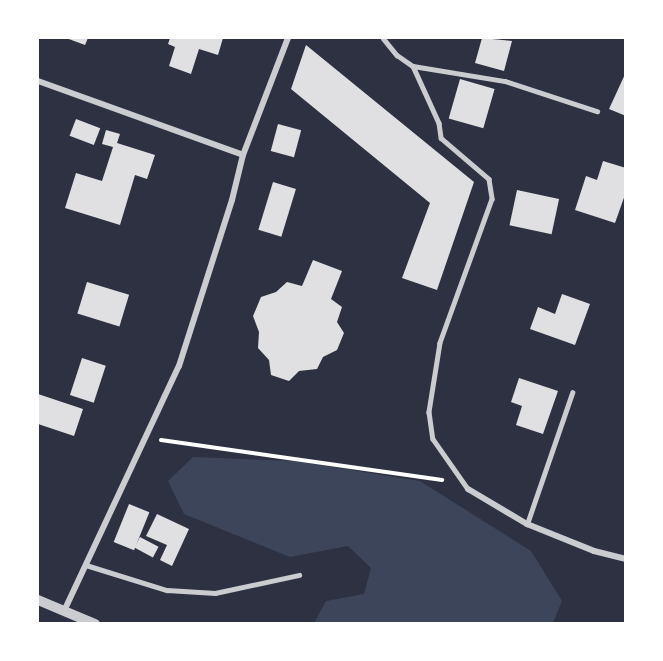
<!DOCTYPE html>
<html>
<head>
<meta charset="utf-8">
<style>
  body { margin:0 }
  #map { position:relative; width:663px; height:661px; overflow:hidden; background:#2d3142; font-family:Lato,sans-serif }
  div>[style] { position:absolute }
  .green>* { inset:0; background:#3c4559 }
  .building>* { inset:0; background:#e0e0e3; transform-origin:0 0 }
  .path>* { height:4px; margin:-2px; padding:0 2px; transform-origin:2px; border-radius:2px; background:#fff }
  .service>* { height:4.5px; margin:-2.25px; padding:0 2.25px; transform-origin:2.25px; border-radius:2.25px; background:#caccd0 }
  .minor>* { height:6px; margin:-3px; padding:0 3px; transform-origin:3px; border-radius:3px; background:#caccd0 }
  .tertiary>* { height:10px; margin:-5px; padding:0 5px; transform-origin:5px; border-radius:5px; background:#caccd0 }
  span { translate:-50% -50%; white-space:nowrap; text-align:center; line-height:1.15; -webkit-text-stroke:5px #fff; paint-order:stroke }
  .frame { position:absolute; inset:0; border:39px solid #fff; pointer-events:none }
</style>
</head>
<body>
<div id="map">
  <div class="green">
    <i style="clip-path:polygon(193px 457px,295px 461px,420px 481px,531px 551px,562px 601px,553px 623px,314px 623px,326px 601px,364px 594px,371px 568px,348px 546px,290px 557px,184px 514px,168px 481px)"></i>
  </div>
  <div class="building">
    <i style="clip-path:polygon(66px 38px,88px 38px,85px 45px)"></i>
    <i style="clip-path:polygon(170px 38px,223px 38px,218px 55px,199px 49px,191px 74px,169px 66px,175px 47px,168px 44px)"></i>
    <i style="clip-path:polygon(482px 38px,512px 41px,504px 71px,475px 63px)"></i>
    <i style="clip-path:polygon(306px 45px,474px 182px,437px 290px,402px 278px,430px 203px,291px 89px)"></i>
    <i style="clip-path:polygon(626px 72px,626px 116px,609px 109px)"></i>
    <i style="left:460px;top:79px;width:36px;height:41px;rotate:16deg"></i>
    <i style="left:76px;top:119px;width:26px;height:18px;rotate:21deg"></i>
    <i style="left:278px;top:124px;width:24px;height:28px;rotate:15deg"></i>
    <i style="clip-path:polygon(106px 130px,120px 134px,117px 143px,155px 155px,147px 179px,135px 175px,120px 225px,65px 208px,76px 173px,102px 181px,113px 147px,102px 144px)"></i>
    <i style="clip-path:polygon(603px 161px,626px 168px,626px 192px,615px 223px,575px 210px,586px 176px,597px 180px)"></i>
    <i style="left:273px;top:182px;width:24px;height:50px;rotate:17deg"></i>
    <i style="left:517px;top:190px;width:43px;height:36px;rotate:12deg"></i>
    <i style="clip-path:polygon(313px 260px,342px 271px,331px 299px,342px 307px,337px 322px,344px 333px,337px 350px,323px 357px,317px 369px,299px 371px,289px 381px,271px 375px,269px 360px,258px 348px,259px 332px,253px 316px,261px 297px,276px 292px,287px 282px,302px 286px)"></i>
    <i style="left:87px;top:282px;width:44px;height:33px;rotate:17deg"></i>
    <i style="clip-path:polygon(562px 294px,590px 304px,575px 345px,530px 329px,538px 307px,555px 314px)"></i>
    <i style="left:82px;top:358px;width:25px;height:39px;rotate:18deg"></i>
    <i style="clip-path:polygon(519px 378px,558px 391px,543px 434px,516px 425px,522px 406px,511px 402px)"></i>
    <i style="clip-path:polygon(38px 394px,83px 409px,74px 436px,38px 424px)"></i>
    <i style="left:129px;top:504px;width:22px;height:41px;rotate:22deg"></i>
    <i style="clip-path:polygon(157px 514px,189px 529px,172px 566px,160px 560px,167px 545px,146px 536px)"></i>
    <i style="left:140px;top:537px;width:21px;height:12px;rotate:28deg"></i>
  </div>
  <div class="path">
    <i style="left:161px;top:440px;width:284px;rotate:8.1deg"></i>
  </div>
  <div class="service">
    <i style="left:383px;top:38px;width:22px;rotate:51deg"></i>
    <i style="left:397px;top:55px;width:19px;rotate:35deg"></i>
    <i style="left:413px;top:66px;width:63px;rotate:65.5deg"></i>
    <i style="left:439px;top:123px;width:15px;rotate:82deg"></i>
    <i style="left:441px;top:138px;width:63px;rotate:40.5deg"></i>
    <i style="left:489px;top:179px;width:20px;rotate:81deg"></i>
    <i style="left:492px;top:199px;width:153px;rotate:109.9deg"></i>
    <i style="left:440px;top:343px;width:70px;rotate:99.1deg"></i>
    <i style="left:429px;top:412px;width:27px;rotate:82deg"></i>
    <i style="left:433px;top:439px;width:61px;rotate:55deg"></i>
    <i style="left:413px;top:66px;width:93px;rotate:9.3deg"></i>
    <i style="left:505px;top:81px;width:97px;rotate:18.1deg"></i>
    <i style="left:527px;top:524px;width:139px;rotate:-71deg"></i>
    <i style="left:86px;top:565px;width:85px;rotate:17.2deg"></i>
    <i style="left:167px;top:590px;width:48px;rotate:3.6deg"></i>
    <i style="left:215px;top:593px;width:86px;rotate:-12.1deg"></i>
  </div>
  <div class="minor">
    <i style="left:38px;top:81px;width:218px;rotate:19.8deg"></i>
    <i style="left:468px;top:489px;width:69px;rotate:30.7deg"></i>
    <i style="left:527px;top:524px;width:72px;rotate:21.9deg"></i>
    <i style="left:594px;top:551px;width:33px;rotate:14deg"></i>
    <i style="left:65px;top:609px;width:268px;rotate:-64.9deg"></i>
    <i style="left:179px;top:366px;width:174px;rotate:-72.3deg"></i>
    <i style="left:232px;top:200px;width:46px;rotate:-76.3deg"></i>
    <i style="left:243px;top:155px;width:125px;rotate:-69deg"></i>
  </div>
  <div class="tertiary">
    <i style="left:38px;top:600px;width:62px;rotate:22.8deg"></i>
  </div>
  <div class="frame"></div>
</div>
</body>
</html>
